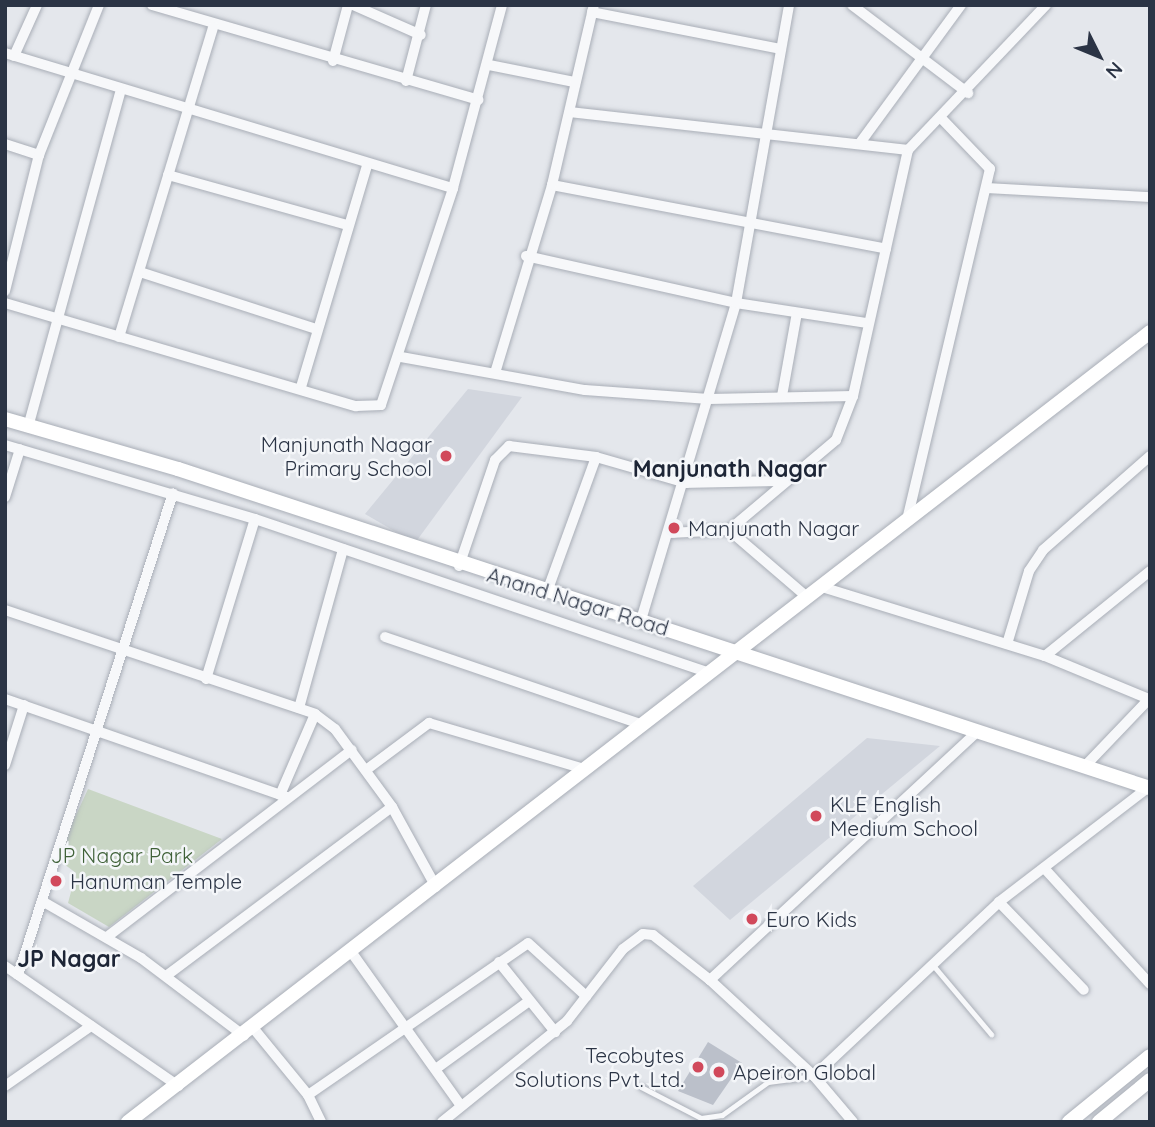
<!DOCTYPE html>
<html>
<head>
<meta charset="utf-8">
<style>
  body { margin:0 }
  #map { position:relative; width:1155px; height:1127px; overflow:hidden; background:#e4e7ec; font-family:Quicksand,sans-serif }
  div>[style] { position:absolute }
  .built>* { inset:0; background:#d2d6de }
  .green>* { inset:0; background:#c9d6c5 }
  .building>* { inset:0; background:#bbc0ca }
  .roads { filter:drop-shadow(0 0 2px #a9aeb7) drop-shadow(0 0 2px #a9aeb7) }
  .lane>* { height:5px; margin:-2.5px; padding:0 2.5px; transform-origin:2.5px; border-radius:2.5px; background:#f7f8fa }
  .street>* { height:10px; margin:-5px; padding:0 5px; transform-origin:5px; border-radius:5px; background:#f7f8fa }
  .secondary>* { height:14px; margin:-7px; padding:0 7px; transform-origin:7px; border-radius:7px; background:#fff }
  .dots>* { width:19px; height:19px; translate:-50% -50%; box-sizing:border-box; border:4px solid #f4f6f9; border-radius:50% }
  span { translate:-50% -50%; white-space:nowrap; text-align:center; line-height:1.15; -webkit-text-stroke:5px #f4f6f9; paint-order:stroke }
  .poi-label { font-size:21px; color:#2b3445 }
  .right { translate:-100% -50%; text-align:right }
  .left { translate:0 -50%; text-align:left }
  .street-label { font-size:21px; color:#2b3445 }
  .park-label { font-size:21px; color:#3f6138 }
  .neighbourhood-label { font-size:23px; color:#1d2536; font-weight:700 }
  .frame { position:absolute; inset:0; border:7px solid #2b3445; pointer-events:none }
  .north { position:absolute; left:1064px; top:21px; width:70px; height:70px; -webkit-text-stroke:5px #f4f6f9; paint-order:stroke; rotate:133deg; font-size:19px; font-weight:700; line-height:28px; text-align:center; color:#2b3445 }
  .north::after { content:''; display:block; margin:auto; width:24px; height:32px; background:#2b3445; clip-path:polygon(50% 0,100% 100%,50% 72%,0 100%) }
</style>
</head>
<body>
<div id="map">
  <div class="built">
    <i style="clip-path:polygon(468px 389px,522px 397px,415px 543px,365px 514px)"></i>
    <i style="clip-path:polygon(867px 738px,940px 746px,730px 920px,693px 886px)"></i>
  </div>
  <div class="green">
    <i style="clip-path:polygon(88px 789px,222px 839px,109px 927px,68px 903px,76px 873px,56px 858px)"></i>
  </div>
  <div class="building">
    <i style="clip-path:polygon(708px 1042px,742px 1063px,713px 1105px,678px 1091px)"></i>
  </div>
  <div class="roads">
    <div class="lane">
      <i style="left:932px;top:964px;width:92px;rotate:49.9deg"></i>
      <i style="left:641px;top:1087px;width:68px;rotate:27.3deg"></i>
      <i style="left:701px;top:1118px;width:21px;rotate:-8deg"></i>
      <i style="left:722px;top:1115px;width:57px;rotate:-35.7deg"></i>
      <i style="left:768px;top:1082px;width:46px;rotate:-7.4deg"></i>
    </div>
    <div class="street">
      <i style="left:152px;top:5px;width:340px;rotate:16.2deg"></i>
      <i style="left:353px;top:5px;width:74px;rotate:23.8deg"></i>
      <i style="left:852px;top:5px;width:146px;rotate:37.2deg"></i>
      <i style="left:592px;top:12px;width:192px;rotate:11.1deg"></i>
      <i style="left:5px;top:53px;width:468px;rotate:16.8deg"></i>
      <i style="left:14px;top:56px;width:56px;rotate:-65.7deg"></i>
      <i style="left:333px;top:61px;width:58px;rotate:-75deg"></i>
      <i style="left:489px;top:65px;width:87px;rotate:11.3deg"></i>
      <i style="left:406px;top:81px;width:79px;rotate:-75.3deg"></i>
      <i style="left:570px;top:112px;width:340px;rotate:6.4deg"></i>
      <i style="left:860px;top:143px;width:171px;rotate:-53.8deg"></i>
      <i style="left:5px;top:144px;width:36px;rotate:18deg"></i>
      <i style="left:168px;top:175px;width:186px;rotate:15.6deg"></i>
      <i style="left:552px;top:185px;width:340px;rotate:10.8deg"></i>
      <i style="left:987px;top:188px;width:163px;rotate:3.2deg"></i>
      <i style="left:526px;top:256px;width:215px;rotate:12.6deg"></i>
      <i style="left:736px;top:303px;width:133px;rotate:8.7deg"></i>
      <i style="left:140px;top:272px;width:185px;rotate:17.9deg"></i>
      <i style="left:5px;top:291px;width:140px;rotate:-76deg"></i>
      <i style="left:39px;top:155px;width:162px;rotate:-68.2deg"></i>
      <i style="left:5px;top:303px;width:366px;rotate:16.4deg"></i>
      <i style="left:356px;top:406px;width:25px;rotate:-2deg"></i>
      <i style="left:381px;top:405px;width:229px;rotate:-71.6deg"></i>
      <i style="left:453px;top:188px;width:189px;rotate:-75deg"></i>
      <i style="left:119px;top:337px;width:324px;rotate:-73.1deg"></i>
      <i style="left:401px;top:357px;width:187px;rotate:10.2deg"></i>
      <i style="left:585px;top:390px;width:124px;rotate:4.2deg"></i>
      <i style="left:709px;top:399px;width:144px;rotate:-1.2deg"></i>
      <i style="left:495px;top:373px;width:196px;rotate:-73.1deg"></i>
      <i style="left:552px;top:185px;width:185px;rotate:-76.9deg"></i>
      <i style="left:301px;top:387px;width:231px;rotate:-73.4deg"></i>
      <i style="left:782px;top:396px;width:84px;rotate:-79.8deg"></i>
      <i style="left:28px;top:427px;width:350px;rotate:-74.6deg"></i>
      <i style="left:5px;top:445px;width:261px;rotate:16.5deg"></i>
      <i style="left:255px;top:519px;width:477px;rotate:18.7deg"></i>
      <i style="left:5px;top:497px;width:50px;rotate:-72.6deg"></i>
      <i style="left:907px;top:520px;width:361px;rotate:-76.7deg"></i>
      <i style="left:990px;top:169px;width:68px;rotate:-133.8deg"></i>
      <i style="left:729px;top:530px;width:104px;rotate:40.7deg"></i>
      <i style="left:669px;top:533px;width:60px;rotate:-2.9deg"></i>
      <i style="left:729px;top:530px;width:140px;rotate:-40.1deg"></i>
      <i style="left:836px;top:440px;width:47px;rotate:-68.9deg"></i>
      <i style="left:853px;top:396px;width:252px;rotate:-77.4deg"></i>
      <i style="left:908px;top:150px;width:200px;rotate:-46.4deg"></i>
      <i style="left:459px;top:566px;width:112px;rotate:-71.2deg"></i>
      <i style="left:495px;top:460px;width:20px;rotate:-45deg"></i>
      <i style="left:509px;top:446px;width:88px;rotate:7.2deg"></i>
      <i style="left:596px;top:457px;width:94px;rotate:16.1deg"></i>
      <i style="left:686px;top:483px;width:99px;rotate:-1.2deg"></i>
      <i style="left:822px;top:587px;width:233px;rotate:17.2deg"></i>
      <i style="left:1045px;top:656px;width:113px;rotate:22.5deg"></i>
      <i style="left:548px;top:589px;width:140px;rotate:-70deg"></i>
      <i style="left:5px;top:610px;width:327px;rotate:18.5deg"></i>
      <i style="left:315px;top:714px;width:25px;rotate:37deg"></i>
      <i style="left:335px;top:729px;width:97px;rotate:53.8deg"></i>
      <i style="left:392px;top:807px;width:91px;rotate:61.2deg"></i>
      <i style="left:641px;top:620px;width:331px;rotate:-73.3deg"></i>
      <i style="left:736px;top:303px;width:303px;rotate:-79.9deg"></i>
      <i style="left:385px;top:637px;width:267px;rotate:18.8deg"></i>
      <i style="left:1007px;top:644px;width:76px;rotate:-73.2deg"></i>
      <i style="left:1029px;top:571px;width:25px;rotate:-56deg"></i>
      <i style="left:1043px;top:550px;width:142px;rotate:-41.3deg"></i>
      <i style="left:1045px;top:656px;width:135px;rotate:-39deg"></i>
      <i style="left:206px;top:679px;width:167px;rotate:-73deg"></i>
      <i style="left:5px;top:699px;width:299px;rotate:19.2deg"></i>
      <i style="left:299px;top:708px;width:165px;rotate:-74.5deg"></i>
      <i style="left:5px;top:765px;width:63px;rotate:-72.4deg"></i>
      <i style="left:1086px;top:765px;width:93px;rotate:-46.3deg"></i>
      <i style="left:366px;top:770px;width:79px;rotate:-36.7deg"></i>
      <i style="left:429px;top:723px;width:162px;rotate:16.5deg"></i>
      <i style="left:280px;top:795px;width:88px;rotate:-66.6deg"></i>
      <i style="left:1044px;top:868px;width:157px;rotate:47.6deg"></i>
      <i style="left:42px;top:901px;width:114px;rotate:29.9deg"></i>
      <i style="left:141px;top:958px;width:129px;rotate:37.1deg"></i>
      <i style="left:999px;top:902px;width:122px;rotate:46deg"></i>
      <i style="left:107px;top:937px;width:308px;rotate:-37.4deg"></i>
      <i style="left:352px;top:953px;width:188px;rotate:54.5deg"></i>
      <i style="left:499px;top:962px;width:90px;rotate:51.3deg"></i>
      <i style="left:5px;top:966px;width:211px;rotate:34.7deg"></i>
      <i style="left:18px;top:975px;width:506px;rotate:-72.17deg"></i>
      <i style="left:166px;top:976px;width:282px;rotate:-36.8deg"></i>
      <i style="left:710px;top:980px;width:362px;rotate:-42.9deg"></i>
      <i style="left:254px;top:1029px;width:85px;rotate:50.7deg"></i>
      <i style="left:308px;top:1095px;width:30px;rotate:64deg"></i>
      <i style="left:437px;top:1068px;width:112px;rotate:-36deg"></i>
      <i style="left:814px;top:1076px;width:254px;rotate:-43.2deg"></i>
      <i style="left:999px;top:902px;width:189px;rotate:-37.5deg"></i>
      <i style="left:5px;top:1086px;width:105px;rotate:-34.9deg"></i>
      <i style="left:308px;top:1095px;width:267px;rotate:-34.6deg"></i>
      <i style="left:528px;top:943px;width:79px;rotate:42.4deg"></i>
      <i style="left:442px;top:1122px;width:161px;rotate:-38.9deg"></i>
      <i style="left:567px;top:1021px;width:91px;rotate:-52.1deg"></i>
      <i style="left:623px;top:949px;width:25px;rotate:-37deg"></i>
      <i style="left:643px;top:934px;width:10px;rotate:6deg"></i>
      <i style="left:653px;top:935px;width:73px;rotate:38.3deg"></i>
      <i style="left:710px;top:980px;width:142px;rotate:42.7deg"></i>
      <i style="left:814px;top:1076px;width:60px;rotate:49.7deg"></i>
    </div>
    <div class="secondary">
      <i style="left:5px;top:419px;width:180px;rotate:16.1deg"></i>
      <i style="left:178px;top:469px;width:1023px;rotate:18.17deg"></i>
      <i style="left:128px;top:1122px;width:1292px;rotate:-37.7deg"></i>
      <i style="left:1069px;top:1122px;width:104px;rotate:-39.2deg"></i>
      <i style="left:1099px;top:1122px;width:66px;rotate:-39.5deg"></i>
    </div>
  </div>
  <div class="dots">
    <i style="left:446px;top:456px;background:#d1495b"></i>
    <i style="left:674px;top:528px;background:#d1495b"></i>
    <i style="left:816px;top:816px;background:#d1495b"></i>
    <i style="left:56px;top:881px;background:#d1495b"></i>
    <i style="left:752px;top:919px;background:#d1495b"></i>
    <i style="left:698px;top:1067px;background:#d1495b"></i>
    <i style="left:719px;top:1072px;background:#d1495b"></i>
  </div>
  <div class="poi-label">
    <span class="right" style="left:432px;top:456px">Manjunath Nagar<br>Primary School</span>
    <span class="left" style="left:688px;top:528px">Manjunath Nagar</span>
    <span class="left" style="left:830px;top:816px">KLE English<br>Medium School</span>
    <span class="left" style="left:70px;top:881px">Hanuman Temple</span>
    <span class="left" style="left:766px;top:919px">Euro Kids</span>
    <span class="right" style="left:684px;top:1067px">Tecobytes<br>Solutions Pvt. Ltd.</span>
    <span class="left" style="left:733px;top:1072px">Apeiron Global</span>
  </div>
  <div class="street-label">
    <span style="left:578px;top:601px;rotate:17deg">Anand Nagar Road</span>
  </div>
  <div class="park-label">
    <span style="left:122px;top:855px">JP Nagar Park</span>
  </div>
  <div class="neighbourhood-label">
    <span style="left:730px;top:469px">Manjunath Nagar</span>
    <span style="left:69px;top:959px">JP Nagar</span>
  </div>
  <div class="frame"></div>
  <div class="north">N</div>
</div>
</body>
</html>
